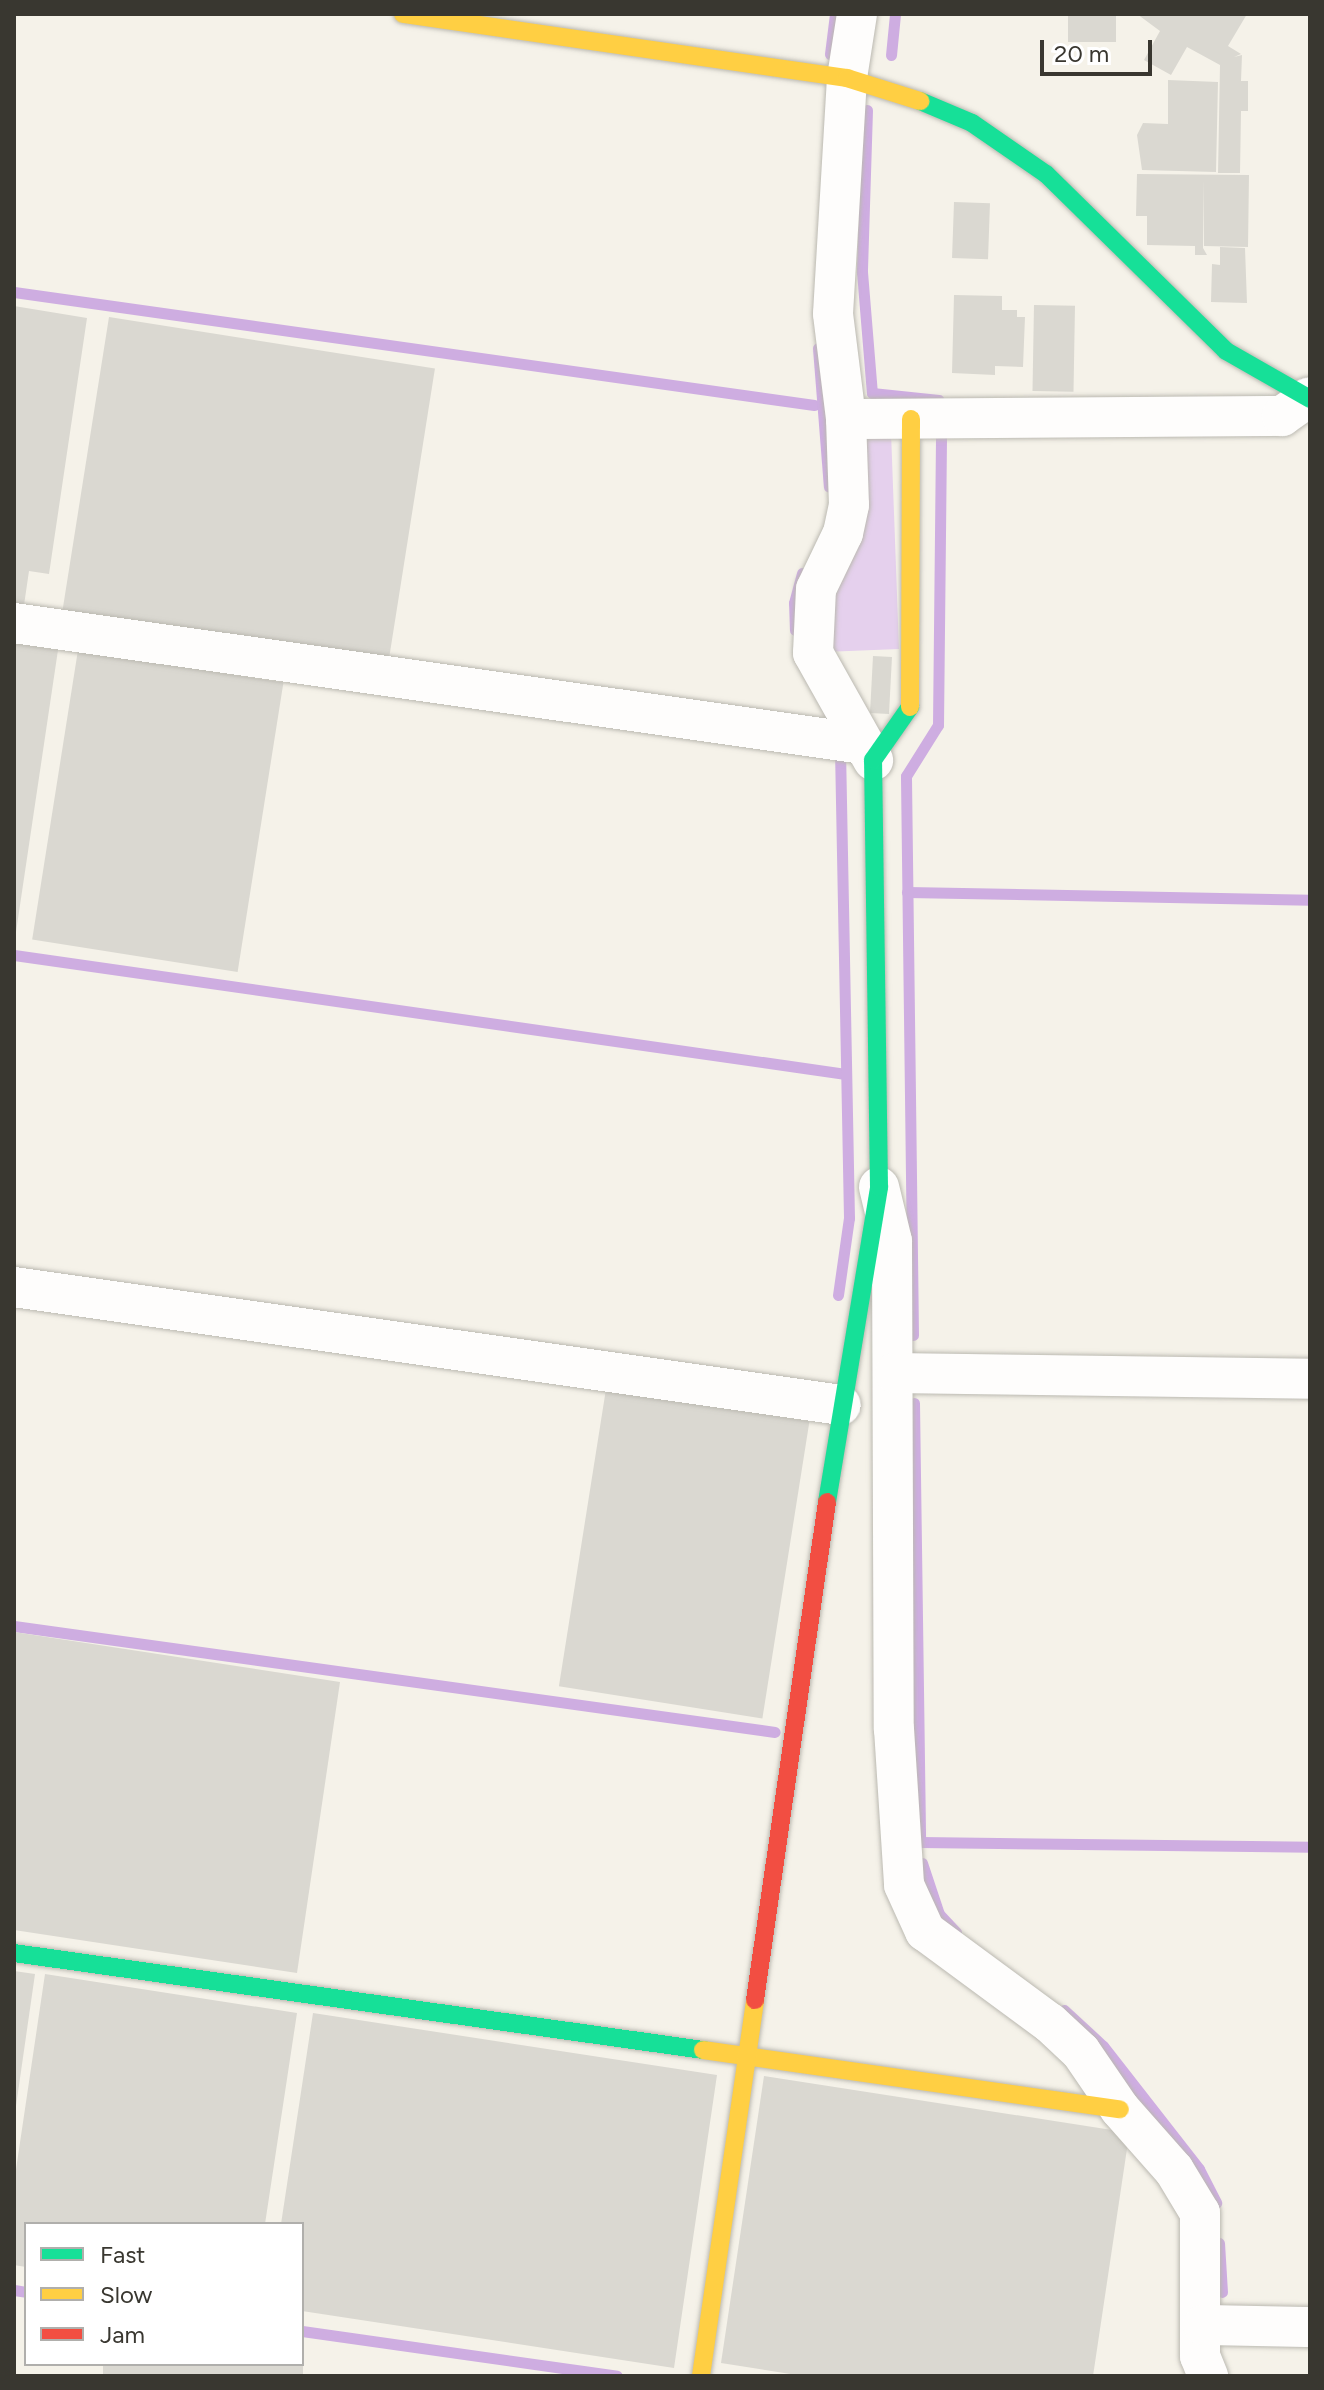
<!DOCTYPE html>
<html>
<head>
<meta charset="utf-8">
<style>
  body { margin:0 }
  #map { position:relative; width:1324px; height:2390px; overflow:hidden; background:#f5f2e9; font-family:Figtree,sans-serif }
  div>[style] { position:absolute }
  .green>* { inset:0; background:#e5d0ed }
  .stream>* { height:11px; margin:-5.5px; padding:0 5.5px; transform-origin:5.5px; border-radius:5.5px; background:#ceade1 }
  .building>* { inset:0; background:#dad8d1; transform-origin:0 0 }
  .roads { filter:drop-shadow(0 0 2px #bbb9b1) drop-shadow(0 0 2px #bbb9b1) }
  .street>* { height:40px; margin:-20px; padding:0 20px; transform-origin:20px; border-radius:20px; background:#fefdfc }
  .fast>* { height:18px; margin:-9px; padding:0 9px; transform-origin:9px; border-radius:9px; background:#16e098 }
  .slow>* { height:18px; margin:-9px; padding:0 9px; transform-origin:9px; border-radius:9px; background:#ffcf43 }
  .jam>* { height:18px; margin:-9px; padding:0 9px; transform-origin:9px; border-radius:9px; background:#f24e42 }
  span { translate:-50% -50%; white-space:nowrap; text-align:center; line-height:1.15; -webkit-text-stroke:7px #fff; paint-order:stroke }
  .frame { position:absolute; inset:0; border:16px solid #393730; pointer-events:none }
  .legend { position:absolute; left:24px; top:2222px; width:280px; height:144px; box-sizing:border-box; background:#fff; border:2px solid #b0afac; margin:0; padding:10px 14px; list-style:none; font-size:24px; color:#393730 }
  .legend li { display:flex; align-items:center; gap:16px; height:40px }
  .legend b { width:40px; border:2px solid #b0afac }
  .scale { position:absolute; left:1040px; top:40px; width:112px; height:36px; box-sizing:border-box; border:4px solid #393730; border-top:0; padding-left:10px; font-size:24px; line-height:28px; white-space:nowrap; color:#393730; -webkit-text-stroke:6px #fff; paint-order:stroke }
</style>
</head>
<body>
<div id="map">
  <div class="green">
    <i style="clip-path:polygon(854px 432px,891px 432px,899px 649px,824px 652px,824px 595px)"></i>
  </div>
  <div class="stream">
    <i style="left:830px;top:54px;width:40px;rotate:-82.9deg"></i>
    <i style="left:891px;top:55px;width:41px;rotate:-84.4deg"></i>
    <i style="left:867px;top:110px;width:162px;rotate:91.8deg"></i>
    <i style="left:862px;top:272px;width:121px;rotate:85.3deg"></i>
    <i style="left:872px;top:393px;width:67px;rotate:6deg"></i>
    <i style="left:14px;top:292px;width:808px;rotate:8.04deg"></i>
    <i style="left:818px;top:348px;width:139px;rotate:85.5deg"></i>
    <i style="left:795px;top:630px;width:27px;rotate:-92deg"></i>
    <i style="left:794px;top:603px;width:31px;rotate:-75deg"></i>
    <i style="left:907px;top:892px;width:403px;rotate:1.1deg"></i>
    <i style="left:14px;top:955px;width:840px;rotate:8.14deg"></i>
    <i style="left:838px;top:1295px;width:78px;rotate:-81.9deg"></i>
    <i style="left:849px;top:1218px;width:468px;rotate:-91.1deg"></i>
    <i style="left:913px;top:1335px;width:559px;rotate:-90.72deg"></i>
    <i style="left:906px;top:776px;width:60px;rotate:-57.9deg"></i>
    <i style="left:938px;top:725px;width:291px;rotate:-89.4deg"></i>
    <i style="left:914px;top:1403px;width:435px;rotate:89.2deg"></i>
    <i style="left:14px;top:1626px;width:768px;rotate:7.93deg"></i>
    <i style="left:920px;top:1842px;width:390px;rotate:0.7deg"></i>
    <i style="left:922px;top:1863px;width:54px;rotate:71.6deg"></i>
    <i style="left:939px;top:1914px;width:25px;rotate:47deg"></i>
    <i style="left:1064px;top:2010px;width:53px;rotate:42.7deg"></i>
    <i style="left:1103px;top:2046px;width:156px;rotate:52deg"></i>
    <i style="left:1199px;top:2169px;width:38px;rotate:63deg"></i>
    <i style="left:1219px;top:2243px;width:49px;rotate:86.5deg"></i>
    <i style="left:14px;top:2290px;width:12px;rotate:9deg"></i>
    <i style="left:302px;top:2331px;width:318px;rotate:8.1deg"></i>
  </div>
  <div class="building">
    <i style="left:1068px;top:14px;width:48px;height:28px"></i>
    <i style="clip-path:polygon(1137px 14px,1247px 14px,1228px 46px,1241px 54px,1234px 57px,1242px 55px,1241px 81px,1248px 81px,1248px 111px,1241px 111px,1240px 173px,1218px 173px,1220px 65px,1187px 47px,1171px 75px,1144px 60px,1160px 31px)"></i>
    <i style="clip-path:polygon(1168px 80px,1218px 82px,1216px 172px,1142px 170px,1137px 135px,1143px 123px,1168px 124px)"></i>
    <i style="clip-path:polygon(1137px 174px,1249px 175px,1248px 247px,1204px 246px,1204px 180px,1203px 248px,1207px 255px,1195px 255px,1195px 246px,1147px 245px,1147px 216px,1136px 216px)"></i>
    <i style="left:954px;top:202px;width:36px;height:56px;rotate:2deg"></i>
    <i style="clip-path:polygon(1220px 247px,1245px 248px,1247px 303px,1211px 302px,1212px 264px,1220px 265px)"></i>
    <i style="clip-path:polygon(954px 295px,1002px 296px,1002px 310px,1017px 310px,1017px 317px,1025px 317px,1023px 367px,995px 366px,995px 375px,952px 373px)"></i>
    <i style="left:1034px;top:305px;width:41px;height:86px;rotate:1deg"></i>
    <i style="clip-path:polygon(14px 306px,87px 318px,49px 574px,29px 571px,23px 612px,14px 611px)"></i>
    <i style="left:109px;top:317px;width:330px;height:298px;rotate:9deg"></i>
    <i style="clip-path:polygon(14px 643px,58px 650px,16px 932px,14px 932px)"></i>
    <i style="left:78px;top:650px;width:208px;height:293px;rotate:9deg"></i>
    <i style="left:873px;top:656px;width:19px;height:57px;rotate:3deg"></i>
    <i style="left:606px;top:1389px;width:206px;height:301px;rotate:9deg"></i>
    <i style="clip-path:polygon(14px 1632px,340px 1682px,297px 1973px,14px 1930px)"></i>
    <i style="clip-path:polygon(14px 1971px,35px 1974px,16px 2106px,14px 2106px)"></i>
    <i style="clip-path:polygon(45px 1974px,297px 2013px,265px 2224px,26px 2224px,26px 2267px,14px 2265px,14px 2183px)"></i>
    <i style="clip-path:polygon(313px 2013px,717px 2075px,674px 2368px,302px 2311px,302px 2224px,281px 2224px)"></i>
    <i style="clip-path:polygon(764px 2076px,1112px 2130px,1128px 2142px,1093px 2376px,803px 2376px,721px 2363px)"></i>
    <i style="left:103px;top:2364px;width:200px;height:12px"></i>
  </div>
  <div class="roads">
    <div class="street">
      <i style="left:857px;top:14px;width:65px;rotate:98.9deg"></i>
      <i style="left:847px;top:78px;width:236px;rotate:93.4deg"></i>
      <i style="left:833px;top:314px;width:106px;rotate:82.9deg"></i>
      <i style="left:846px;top:419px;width:436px;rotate:-0.4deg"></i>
      <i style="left:1282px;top:416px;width:32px;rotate:-35deg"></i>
      <i style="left:846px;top:419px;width:86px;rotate:88deg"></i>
      <i style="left:849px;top:505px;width:29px;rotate:102deg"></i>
      <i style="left:843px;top:533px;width:62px;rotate:115.7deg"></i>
      <i style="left:816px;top:589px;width:64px;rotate:92.7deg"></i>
      <i style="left:813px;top:653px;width:123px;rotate:60.7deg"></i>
      <i style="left:14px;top:623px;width:858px;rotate:8.11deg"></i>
      <i style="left:879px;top:1187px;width:56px;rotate:76.5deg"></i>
      <i style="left:892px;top:1241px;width:488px;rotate:89.8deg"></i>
      <i style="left:894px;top:1729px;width:156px;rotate:86.3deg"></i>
      <i style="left:904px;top:1885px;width:51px;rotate:65.5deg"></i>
      <i style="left:925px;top:1931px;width:155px;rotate:36.4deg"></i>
      <i style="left:1050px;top:2023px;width:42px;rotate:43.1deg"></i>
      <i style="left:1081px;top:2052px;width:69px;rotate:55.6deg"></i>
      <i style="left:1120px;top:2109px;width:81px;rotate:48.5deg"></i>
      <i style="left:1174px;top:2170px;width:50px;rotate:58.8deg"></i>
      <i style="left:1200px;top:2213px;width:143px;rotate:90deg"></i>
      <i style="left:1200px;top:2356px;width:22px;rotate:68deg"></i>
      <i style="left:14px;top:1287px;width:835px;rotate:8.12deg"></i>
      <i style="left:895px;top:1373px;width:415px;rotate:0.8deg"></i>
      <i style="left:1203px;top:2325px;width:107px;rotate:1.1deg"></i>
    </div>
    <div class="fast">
      <i style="left:920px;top:101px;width:56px;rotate:22.9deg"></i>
      <i style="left:972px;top:123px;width:90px;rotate:34.6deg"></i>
      <i style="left:1046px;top:174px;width:252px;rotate:44.5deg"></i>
      <i style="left:1226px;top:351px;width:97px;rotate:29.7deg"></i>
      <i style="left:827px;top:1502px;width:319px;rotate:-80.6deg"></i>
      <i style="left:879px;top:1187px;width:427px;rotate:-90.8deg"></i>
      <i style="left:873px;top:760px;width:65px;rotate:-55.1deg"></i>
      <i style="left:14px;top:1953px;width:696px;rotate:8.01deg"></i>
    </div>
    <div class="slow">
      <i style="left:403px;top:14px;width:449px;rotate:8.2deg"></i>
      <i style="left:847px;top:78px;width:77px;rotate:17.5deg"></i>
      <i style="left:910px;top:707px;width:288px;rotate:-89.8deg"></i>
      <i style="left:703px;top:2050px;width:421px;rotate:8.1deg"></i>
      <i style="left:701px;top:2376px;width:380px;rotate:-81.8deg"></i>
    </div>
    <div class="jam">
      <i style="left:755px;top:2000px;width:503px;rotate:-81.77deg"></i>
    </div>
  </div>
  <div class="frame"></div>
  <ul class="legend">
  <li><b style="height:10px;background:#16e098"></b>Fast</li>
  <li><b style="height:10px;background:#ffcf43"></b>Slow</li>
  <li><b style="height:10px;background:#f24e42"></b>Jam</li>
  </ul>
  <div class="scale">20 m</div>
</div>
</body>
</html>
